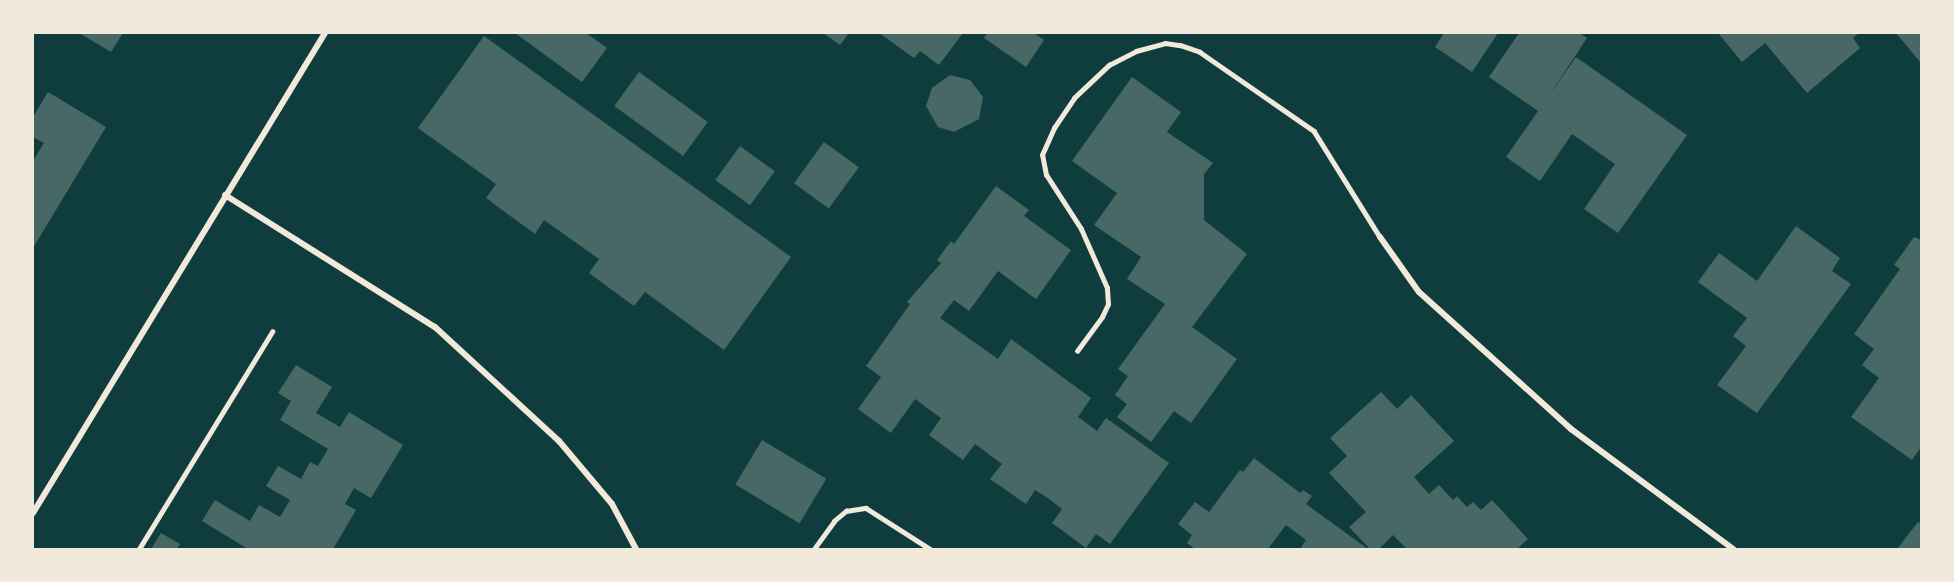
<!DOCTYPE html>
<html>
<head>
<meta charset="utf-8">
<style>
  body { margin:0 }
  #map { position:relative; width:1954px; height:582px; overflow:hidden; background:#0f3d3e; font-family:"Space Grotesk",sans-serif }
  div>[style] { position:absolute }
  .building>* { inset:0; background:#486865; transform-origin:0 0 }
  .service>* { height:4.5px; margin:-2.25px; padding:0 2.25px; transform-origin:2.25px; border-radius:2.25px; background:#f1e9da }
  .minor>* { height:6px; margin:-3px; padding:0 3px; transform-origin:3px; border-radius:3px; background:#f1e9da }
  span { translate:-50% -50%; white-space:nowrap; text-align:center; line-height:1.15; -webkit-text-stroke:6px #f1e9da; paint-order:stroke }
  .frame { position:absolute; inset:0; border:34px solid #f1e9da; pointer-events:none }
</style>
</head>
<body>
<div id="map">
  <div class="building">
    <i style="clip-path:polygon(79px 33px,123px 33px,111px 52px)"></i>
    <i style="clip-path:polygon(515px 33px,586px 33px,607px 48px,582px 82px)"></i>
    <i style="clip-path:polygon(823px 33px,849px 33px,840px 45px)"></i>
    <i style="clip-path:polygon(879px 33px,963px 33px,939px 65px,920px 51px,914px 58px)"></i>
    <i style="clip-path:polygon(987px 33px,1034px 33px,1044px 40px,1026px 67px,984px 38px)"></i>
    <i style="clip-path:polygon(1444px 33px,1498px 33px,1472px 72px,1435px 47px)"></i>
    <i style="clip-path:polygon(1519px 33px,1579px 33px,1587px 38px,1548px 97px,1576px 57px,1687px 135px,1618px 233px,1584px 209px,1615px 164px,1572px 134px,1540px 181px,1506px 157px,1538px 111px,1489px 77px)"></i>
    <i style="clip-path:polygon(1718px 33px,1859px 33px,1853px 38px,1860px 48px,1807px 93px,1765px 43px,1742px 62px)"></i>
    <i style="clip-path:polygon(1896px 33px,1921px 33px,1921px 63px)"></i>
    <i style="clip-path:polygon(484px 36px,791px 257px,724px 350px,645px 292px,634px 306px,612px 290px,589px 273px,599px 259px,544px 220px,535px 234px,486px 198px,496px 184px,418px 128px)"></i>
    <i style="left:639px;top:72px;width:85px;height:42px;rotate:36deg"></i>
    <i style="clip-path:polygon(950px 75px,970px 80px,983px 97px,979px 119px,954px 132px,938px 127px,926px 106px,932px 88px)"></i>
    <i style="clip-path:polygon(1132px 77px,1181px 112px,1167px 132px,1213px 163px,1204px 174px,1204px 220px,1247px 254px,1192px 327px,1237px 359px,1191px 423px,1174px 411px,1151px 442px,1117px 417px,1127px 404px,1115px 395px,1128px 376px,1118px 369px,1165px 304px,1127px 279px,1141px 257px,1094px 225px,1117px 193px,1072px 161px)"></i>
    <i style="clip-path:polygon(48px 92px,106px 127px,33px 248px,33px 161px,44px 143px,33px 137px,33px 117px)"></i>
    <i style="left:824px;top:142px;width:43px;height:51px;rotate:36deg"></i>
    <i style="left:740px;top:146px;width:43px;height:42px;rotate:36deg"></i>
    <i style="clip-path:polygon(996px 186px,1029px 210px,1024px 216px,1071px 250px,1036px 299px,998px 271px,969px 311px,954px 300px,940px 318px,998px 359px,1011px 339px,1091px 398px,1078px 417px,1097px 431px,1106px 418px,1169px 463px,1110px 544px,1096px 534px,1086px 548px,1052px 523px,1062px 509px,1048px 498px,1035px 490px,1026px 504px,990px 479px,1002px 464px,975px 444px,963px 460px,929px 435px,941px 418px,915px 399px,891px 433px,858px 409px,881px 377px,866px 366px,910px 304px,907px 302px,941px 263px,937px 260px,951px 241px,954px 244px)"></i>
    <i style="clip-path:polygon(1796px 226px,1840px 258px,1832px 271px,1851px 284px,1757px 413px,1717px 385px,1746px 346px,1733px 336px,1747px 318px,1698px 282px,1719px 253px,1757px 281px)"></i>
    <i style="clip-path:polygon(1914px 237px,1921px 240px,1921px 447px,1912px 460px,1851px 417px,1879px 378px,1862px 365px,1874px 349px,1854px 334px,1900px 269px,1894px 265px)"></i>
    <i style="clip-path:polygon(296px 365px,332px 387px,316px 413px,340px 427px,349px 412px,403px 445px,371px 498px,354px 488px,345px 504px,356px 510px,333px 549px,248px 549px,202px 521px,215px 500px,250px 521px,259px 505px,280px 517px,290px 500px,266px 486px,278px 466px,301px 479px,310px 462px,318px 466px,328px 449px,280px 420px,291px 401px,278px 393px)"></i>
    <i style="clip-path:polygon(1381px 392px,1397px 409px,1411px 395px,1454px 441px,1414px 477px,1429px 494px,1439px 485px,1453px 500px,1457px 496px,1467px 507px,1473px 502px,1481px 510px,1492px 500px,1528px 539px,1517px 549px,1407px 549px,1393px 535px,1379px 549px,1370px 549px,1349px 527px,1366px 512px,1329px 473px,1347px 456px,1330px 438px)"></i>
    <i style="left:762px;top:440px;width:75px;height:52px;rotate:31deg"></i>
    <i style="clip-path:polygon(1254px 458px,1300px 493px,1303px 490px,1312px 496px,1306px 504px,1368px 549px,1300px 549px,1306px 540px,1286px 525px,1268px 549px,1195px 549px,1187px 543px,1192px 535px,1178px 524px,1195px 502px,1209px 512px,1240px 470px,1243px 472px)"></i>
    <i style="clip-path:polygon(1918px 522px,1921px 524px,1921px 549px,1897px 549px)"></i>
    <i style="clip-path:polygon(161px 533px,180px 544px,177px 549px,151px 549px)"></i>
  </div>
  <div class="service">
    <i style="left:1077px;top:351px;width:42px;rotate:-53.7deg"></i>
    <i style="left:1102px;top:317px;width:14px;rotate:-65deg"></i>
    <i style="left:1108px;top:304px;width:16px;rotate:-94deg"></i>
    <i style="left:1107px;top:288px;width:64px;rotate:-113.8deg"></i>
    <i style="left:1081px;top:229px;width:64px;rotate:-122.9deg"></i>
    <i style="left:1046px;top:175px;width:20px;rotate:-101deg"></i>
    <i style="left:1042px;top:155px;width:30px;rotate:-66deg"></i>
    <i style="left:1054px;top:128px;width:36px;rotate:-56deg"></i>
    <i style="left:1074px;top:98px;width:48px;rotate:-43.3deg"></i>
    <i style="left:1109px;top:65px;width:30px;rotate:-27deg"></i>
    <i style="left:1136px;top:51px;width:30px;rotate:-15deg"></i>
    <i style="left:1165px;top:43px;width:15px;rotate:8deg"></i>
    <i style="left:1180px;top:45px;width:21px;rotate:19deg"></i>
    <i style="left:1200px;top:52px;width:139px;rotate:34.7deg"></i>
    <i style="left:1314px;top:131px;width:125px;rotate:58.1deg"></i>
    <i style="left:139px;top:549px;width:255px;rotate:-58.5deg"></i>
    <i style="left:814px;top:549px;width:34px;rotate:-54deg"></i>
    <i style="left:834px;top:521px;width:16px;rotate:-40deg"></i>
    <i style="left:846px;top:511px;width:20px;rotate:-9deg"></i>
    <i style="left:866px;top:508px;width:76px;rotate:32.6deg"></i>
  </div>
  <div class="minor">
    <i style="left:225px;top:195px;width:248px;rotate:32.2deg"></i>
    <i style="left:435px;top:327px;width:168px;rotate:42.6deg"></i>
    <i style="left:559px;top:441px;width:82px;rotate:49.9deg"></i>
    <i style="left:612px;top:504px;width:51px;rotate:61.9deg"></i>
    <i style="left:1380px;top:237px;width:67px;rotate:54.7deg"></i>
    <i style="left:1419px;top:292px;width:205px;rotate:42deg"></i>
    <i style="left:1571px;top:429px;width:202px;rotate:36.5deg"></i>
    <i style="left:33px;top:513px;width:562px;rotate:-58.69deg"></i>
  </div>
  <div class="frame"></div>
</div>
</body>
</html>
